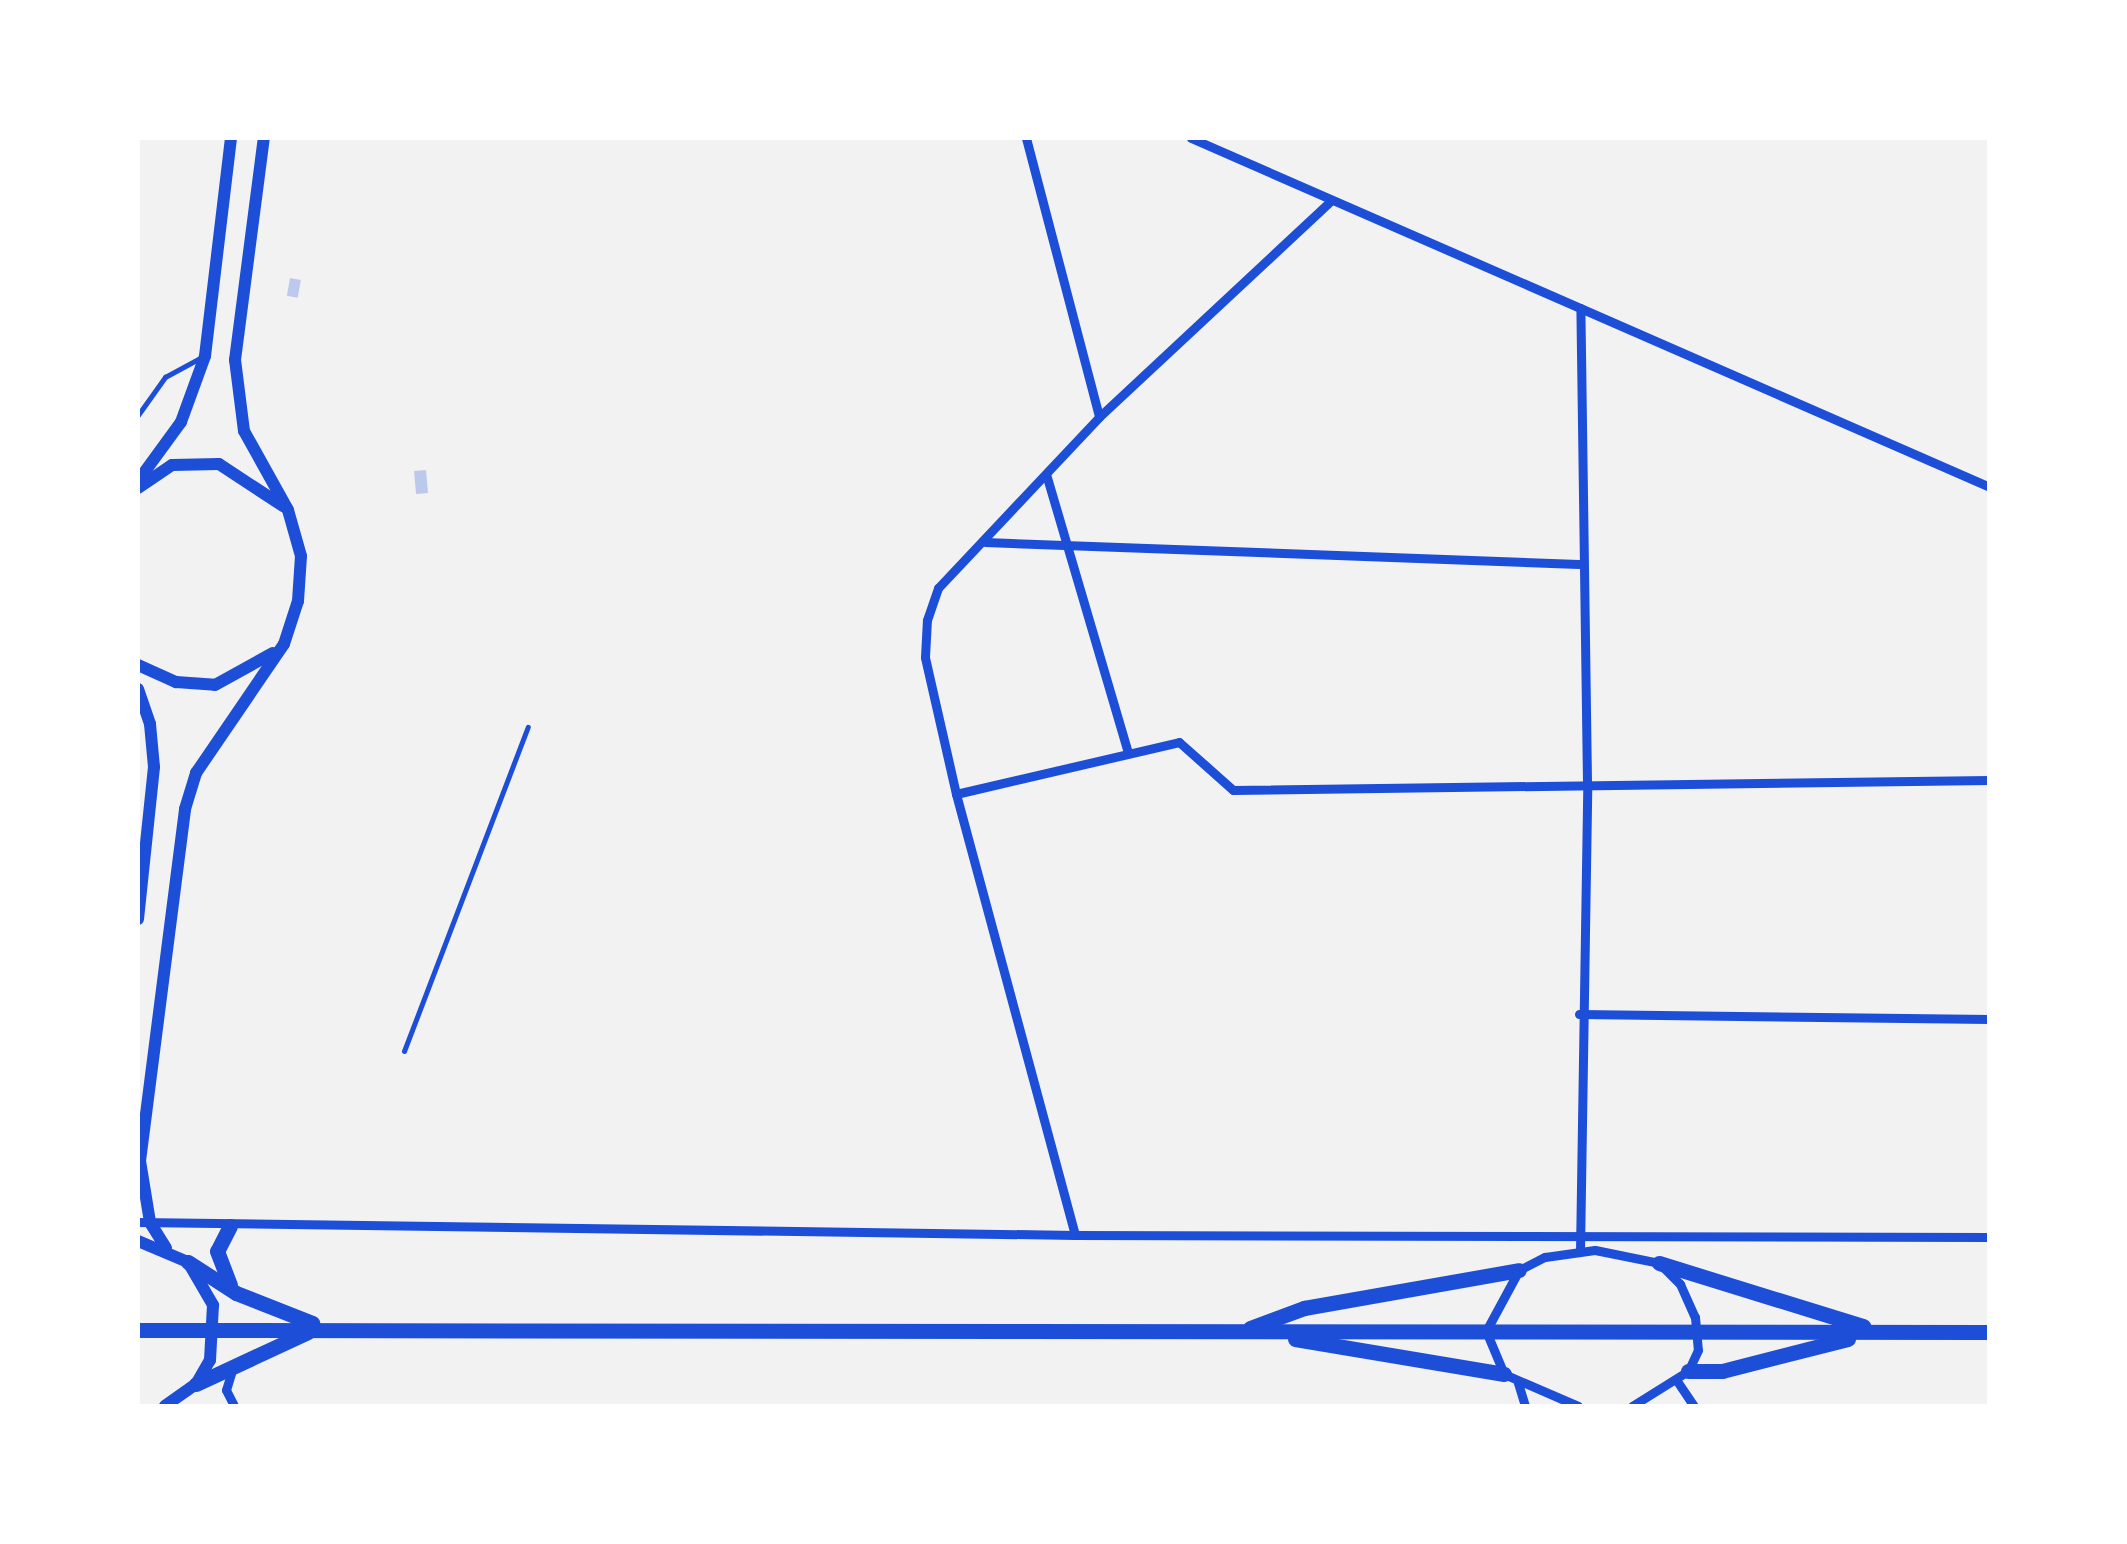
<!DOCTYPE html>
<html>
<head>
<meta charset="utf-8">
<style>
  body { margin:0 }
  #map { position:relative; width:2127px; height:1544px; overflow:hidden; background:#f2f2f2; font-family:"Roboto Serif",serif }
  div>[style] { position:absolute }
  .building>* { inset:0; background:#bdc9ec; transform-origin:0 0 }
  .service>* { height:5px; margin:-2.5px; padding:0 2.5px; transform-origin:2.5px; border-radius:2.5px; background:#1d4ed8 }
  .minor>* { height:9px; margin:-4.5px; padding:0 4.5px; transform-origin:4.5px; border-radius:4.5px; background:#1d4ed8 }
  .secondary>* { height:12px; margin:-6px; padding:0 6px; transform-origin:6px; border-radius:6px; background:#1d4ed8 }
  .trunk>* { height:15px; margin:-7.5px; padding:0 7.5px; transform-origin:7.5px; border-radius:7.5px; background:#1d4ed8 }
  span { translate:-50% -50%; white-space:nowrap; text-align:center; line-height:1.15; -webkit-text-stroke:10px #fff; paint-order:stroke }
  .frame { position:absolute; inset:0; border:140px solid #fff; pointer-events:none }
</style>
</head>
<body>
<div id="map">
  <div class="building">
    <i style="left:290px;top:278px;width:11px;height:18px;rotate:10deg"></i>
    <i style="left:426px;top:470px;width:23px;height:12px;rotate:85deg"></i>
  </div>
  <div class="service">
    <i style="left:138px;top:415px;width:47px;rotate:-54.6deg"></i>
    <i style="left:165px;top:377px;width:42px;rotate:-28.4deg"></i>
    <i style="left:404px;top:1051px;width:347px;rotate:-69.1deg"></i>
  </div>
  <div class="minor">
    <i style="left:1026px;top:138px;width:288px;rotate:75.3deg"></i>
    <i style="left:1191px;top:138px;width:872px;rotate:23.6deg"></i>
    <i style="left:1046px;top:474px;width:291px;rotate:73.6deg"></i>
    <i style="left:985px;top:542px;width:594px;rotate:2.12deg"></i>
    <i style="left:956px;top:794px;width:229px;rotate:-13.1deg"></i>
    <i style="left:1179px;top:742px;width:72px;rotate:41.6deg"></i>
    <i style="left:1233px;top:790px;width:757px;rotate:-0.76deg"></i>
    <i style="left:1579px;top:1014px;width:411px;rotate:0.7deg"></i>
    <i style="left:138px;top:1222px;width:937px;rotate:0.79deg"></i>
    <i style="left:1075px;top:1235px;width:915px;rotate:0.13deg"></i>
    <i style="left:1075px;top:1235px;width:457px;rotate:-105.1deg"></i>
    <i style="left:956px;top:794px;width:140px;rotate:-102.8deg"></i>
    <i style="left:925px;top:657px;width:37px;rotate:-87deg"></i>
    <i style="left:927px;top:620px;width:34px;rotate:-71deg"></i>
    <i style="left:938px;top:588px;width:235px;rotate:-46.7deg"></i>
    <i style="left:1099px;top:417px;width:317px;rotate:-43deg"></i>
    <i style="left:1580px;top:1251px;width:469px;rotate:-89.1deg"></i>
    <i style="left:1587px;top:782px;width:474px;rotate:-90.8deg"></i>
    <i style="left:233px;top:1367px;width:24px;rotate:107deg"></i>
    <i style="left:226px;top:1390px;width:18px;rotate:63deg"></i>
    <i style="left:1677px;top:1381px;width:30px;rotate:56deg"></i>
    <i style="left:1518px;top:1383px;width:24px;rotate:73deg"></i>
    <i style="left:1578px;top:1406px;width:81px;rotate:-156.6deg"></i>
    <i style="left:1504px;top:1374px;width:47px;rotate:-112.7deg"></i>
    <i style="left:1486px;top:1331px;width:69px;rotate:-61.6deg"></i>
    <i style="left:1519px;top:1270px;width:29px;rotate:-27deg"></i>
    <i style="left:1545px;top:1257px;width:50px;rotate:-8deg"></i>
    <i style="left:1595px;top:1250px;width:65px;rotate:11.5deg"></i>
    <i style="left:1659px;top:1263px;width:30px;rotate:45deg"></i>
    <i style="left:1680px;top:1284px;width:36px;rotate:66deg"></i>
    <i style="left:1695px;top:1317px;width:33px;rotate:85deg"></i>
    <i style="left:1698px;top:1350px;width:23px;rotate:115deg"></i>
    <i style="left:1688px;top:1371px;width:66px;rotate:148deg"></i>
  </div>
  <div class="secondary">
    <i style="left:138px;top:481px;width:73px;rotate:-53.9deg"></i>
    <i style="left:181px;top:422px;width:70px;rotate:-70deg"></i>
    <i style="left:205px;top:356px;width:220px;rotate:-83.2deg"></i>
    <i style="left:138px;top:488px;width:41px;rotate:-34.1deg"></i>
    <i style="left:172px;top:465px;width:47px;rotate:-1.2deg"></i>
    <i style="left:219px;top:464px;width:77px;rotate:33.3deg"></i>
    <i style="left:138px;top:665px;width:42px;rotate:24.1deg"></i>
    <i style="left:176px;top:682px;width:39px;rotate:4deg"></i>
    <i style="left:215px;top:685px;width:66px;rotate:-28.9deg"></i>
    <i style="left:138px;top:689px;width:37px;rotate:71deg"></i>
    <i style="left:150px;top:724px;width:43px;rotate:84.7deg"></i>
    <i style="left:154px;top:767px;width:153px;rotate:96deg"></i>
    <i style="left:138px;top:1241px;width:54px;rotate:22.8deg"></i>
    <i style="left:188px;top:1262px;width:50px;rotate:59.8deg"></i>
    <i style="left:213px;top:1305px;width:55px;rotate:93.1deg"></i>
    <i style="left:210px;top:1360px;width:28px;rotate:120deg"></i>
    <i style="left:196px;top:1384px;width:38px;rotate:145deg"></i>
    <i style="left:166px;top:1248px;width:31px;rotate:-122deg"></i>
    <i style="left:150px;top:1222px;width:62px;rotate:-99.3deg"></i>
    <i style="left:140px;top:1161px;width:355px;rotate:-82.7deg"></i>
    <i style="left:185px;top:809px;width:38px;rotate:-73deg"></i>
    <i style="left:196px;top:773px;width:156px;rotate:-55.7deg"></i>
    <i style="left:284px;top:644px;width:45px;rotate:-72deg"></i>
    <i style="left:298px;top:601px;width:45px;rotate:-86.2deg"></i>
    <i style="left:301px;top:556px;width:48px;rotate:-105.8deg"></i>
    <i style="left:288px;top:510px;width:90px;rotate:-119.1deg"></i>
    <i style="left:244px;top:431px;width:72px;rotate:-97.2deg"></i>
    <i style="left:235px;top:360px;width:224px;rotate:-82.6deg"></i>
  </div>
  <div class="trunk">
    <i style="left:230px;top:1226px;width:28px;rotate:117deg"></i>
    <i style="left:217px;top:1251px;width:36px;rotate:69deg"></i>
    <i style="left:188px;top:1262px;width:57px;rotate:32.9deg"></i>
    <i style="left:236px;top:1293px;width:82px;rotate:21.5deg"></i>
    <i style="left:1659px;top:1263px;width:214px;rotate:17.2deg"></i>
    <i style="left:1250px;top:1328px;width:58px;rotate:-20.3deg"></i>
    <i style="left:1304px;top:1308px;width:218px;rotate:-10deg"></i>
    <i style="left:138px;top:1330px;width:1852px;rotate:0.06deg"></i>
    <i style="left:1295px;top:1339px;width:212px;rotate:9.5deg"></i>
    <i style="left:1688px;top:1371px;width:34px"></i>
    <i style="left:1722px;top:1371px;width:130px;rotate:-14.3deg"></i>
    <i style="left:196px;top:1384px;width:123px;rotate:-24.9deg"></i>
  </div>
  <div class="frame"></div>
</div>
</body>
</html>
